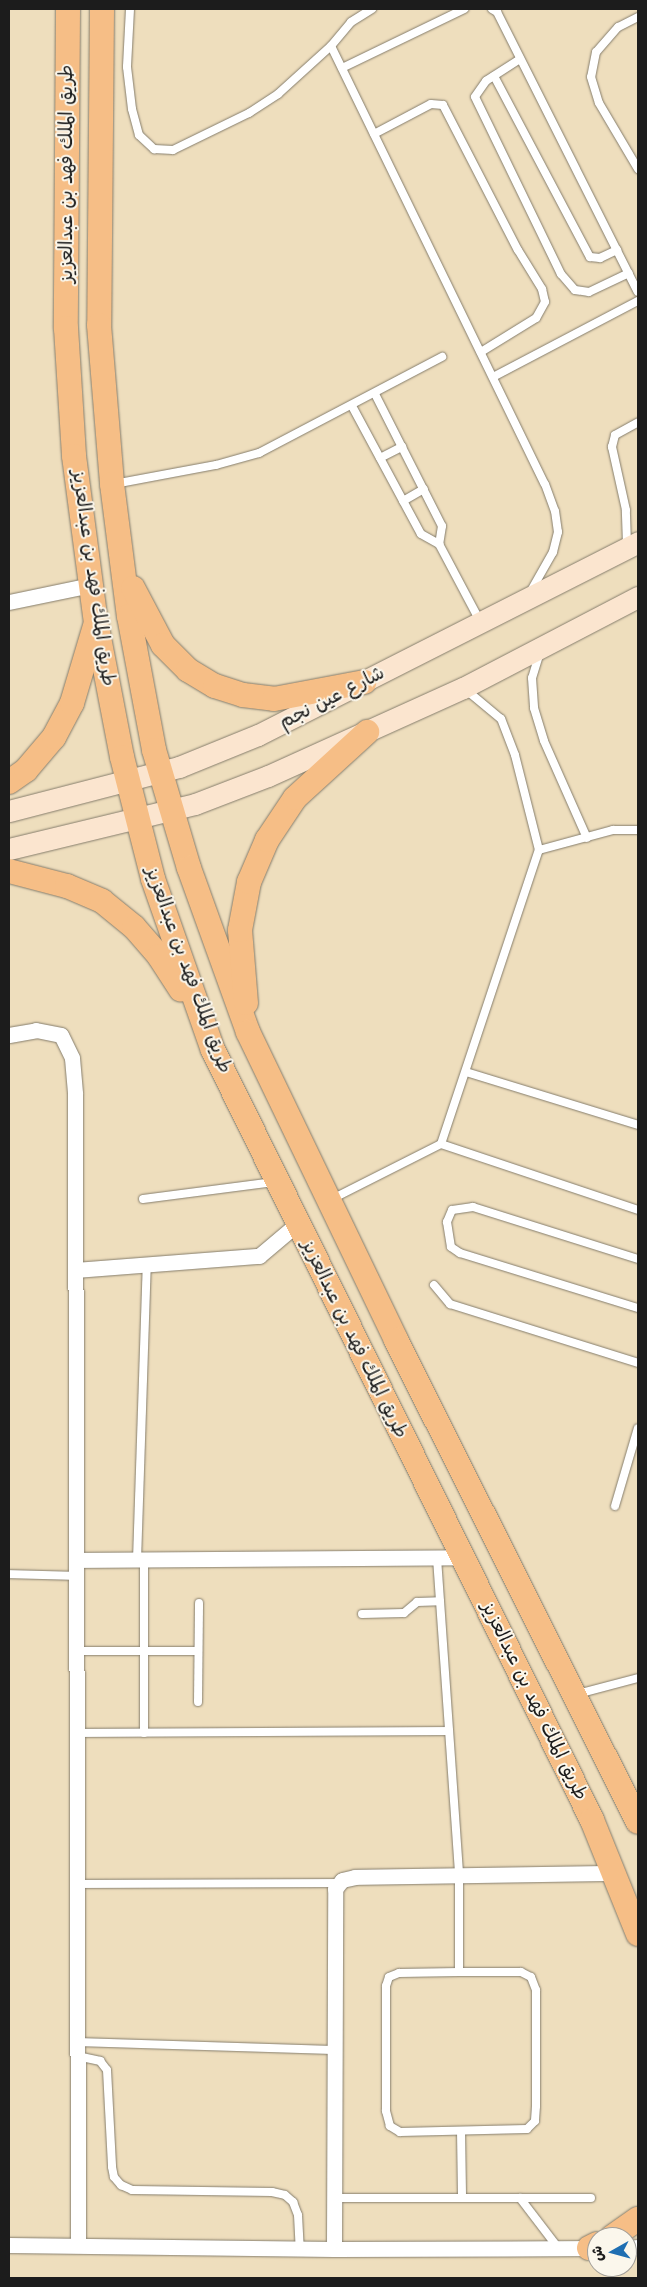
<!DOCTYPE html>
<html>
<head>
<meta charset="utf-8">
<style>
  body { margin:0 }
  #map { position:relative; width:647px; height:2287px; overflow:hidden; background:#eedebd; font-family:"Comic Neue","Playpen Sans Arabic",sans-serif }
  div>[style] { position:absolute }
  .roads { filter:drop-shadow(0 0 1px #857d6c) drop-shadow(0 0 1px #857d6c) }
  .lane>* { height:8px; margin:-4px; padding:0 4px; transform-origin:4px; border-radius:4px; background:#fff }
  .street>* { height:15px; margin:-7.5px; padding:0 7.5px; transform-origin:7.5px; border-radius:7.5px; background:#fff }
  .secondary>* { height:21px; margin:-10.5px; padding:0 10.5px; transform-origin:10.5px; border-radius:10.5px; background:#fbe5cf }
  .primary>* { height:24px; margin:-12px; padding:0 12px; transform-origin:12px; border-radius:12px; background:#f6be86 }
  span { translate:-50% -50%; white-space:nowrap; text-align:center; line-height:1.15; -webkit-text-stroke:4px #fbf7ec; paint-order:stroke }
  .street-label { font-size:19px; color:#1c1c1c }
  .frame { position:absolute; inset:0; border:10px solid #1c1c1c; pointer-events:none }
  .north { position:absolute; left:587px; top:2227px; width:50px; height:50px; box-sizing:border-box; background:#fbf7ec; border:1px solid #a29f99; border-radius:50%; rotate:263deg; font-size:14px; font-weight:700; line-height:20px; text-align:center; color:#1c1c1c }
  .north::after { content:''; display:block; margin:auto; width:18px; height:22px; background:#1f6fb2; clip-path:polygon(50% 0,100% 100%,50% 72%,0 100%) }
</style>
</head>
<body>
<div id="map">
  <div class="roads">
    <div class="lane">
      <i style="left:130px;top:9px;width:58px;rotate:93deg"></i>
      <i style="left:127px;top:67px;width:42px;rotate:83.2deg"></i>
      <i style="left:132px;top:109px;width:27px;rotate:75deg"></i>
      <i style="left:139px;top:135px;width:21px;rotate:43deg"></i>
      <i style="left:154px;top:149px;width:19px;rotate:3deg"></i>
      <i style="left:173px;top:150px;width:85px;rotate:-26deg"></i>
      <i style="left:249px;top:113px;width:35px;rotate:-33deg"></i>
      <i style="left:278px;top:94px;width:72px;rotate:-42.2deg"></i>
      <i style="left:331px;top:46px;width:31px;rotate:-50deg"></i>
      <i style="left:351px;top:22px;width:25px;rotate:-32deg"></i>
      <i style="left:492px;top:9px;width:6px;rotate:31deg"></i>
      <i style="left:497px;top:12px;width:313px;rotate:63.3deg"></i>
      <i style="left:638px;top:17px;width:22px;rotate:153deg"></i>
      <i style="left:618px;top:27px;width:33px;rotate:131deg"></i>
      <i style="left:596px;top:52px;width:25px;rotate:101deg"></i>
      <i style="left:591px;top:77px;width:27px;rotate:73deg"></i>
      <i style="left:599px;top:103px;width:77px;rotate:59.4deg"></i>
      <i style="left:331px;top:46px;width:487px;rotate:64deg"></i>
      <i style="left:545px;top:484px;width:29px;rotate:70deg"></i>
      <i style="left:555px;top:511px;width:21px;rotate:82deg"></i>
      <i style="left:558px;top:532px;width:21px;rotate:104deg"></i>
      <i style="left:553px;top:552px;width:43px;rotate:119.6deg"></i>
      <i style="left:520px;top:59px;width:40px;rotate:147.1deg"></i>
      <i style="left:486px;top:81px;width:19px;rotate:125deg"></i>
      <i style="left:475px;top:97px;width:197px;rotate:64.1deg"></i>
      <i style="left:561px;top:274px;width:21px;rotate:49deg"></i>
      <i style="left:575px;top:290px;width:14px;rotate:8deg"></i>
      <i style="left:589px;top:292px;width:44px;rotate:-25.4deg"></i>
      <i style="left:342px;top:68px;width:136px;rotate:-25.8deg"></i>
      <i style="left:494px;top:76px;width:205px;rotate:62.1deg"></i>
      <i style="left:590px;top:257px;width:10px;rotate:6deg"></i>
      <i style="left:600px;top:258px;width:19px;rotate:-25deg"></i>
      <i style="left:374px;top:134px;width:64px;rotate:-27.8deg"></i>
      <i style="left:431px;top:104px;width:12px;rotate:5deg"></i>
      <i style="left:443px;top:105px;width:163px;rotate:62.7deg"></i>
      <i style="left:518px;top:250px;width:46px;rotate:58.4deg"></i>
      <i style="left:542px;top:289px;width:13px;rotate:77deg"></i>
      <i style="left:545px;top:302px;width:18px;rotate:119deg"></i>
      <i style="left:536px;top:318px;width:65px;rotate:148.3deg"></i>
      <i style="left:493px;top:377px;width:164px;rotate:-27.7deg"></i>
      <i style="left:375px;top:394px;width:148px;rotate:63.1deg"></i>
      <i style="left:442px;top:526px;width:18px;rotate:99deg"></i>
      <i style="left:352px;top:406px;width:145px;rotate:61.7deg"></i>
      <i style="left:421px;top:534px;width:21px;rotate:29deg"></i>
      <i style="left:439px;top:544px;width:87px;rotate:62deg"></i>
      <i style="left:380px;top:458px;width:25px;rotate:-27deg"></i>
      <i style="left:114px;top:484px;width:104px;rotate:-10.6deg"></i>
      <i style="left:216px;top:465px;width:45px;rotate:-15.6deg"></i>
      <i style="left:259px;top:453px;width:207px;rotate:-27.7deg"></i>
      <i style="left:403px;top:501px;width:24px;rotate:-30deg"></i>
      <i style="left:627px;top:544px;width:34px;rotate:-92deg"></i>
      <i style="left:626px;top:510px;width:65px;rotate:-102.5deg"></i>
      <i style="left:612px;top:447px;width:12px;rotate:-76deg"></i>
      <i style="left:615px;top:435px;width:26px;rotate:-29deg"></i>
      <i style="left:540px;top:652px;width:27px;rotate:107deg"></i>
      <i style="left:532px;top:678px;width:30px;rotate:86deg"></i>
      <i style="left:534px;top:708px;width:34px;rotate:73deg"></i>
      <i style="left:544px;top:741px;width:106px;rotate:66.1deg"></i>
      <i style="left:539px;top:850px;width:77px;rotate:-15.1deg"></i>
      <i style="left:613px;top:830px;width:25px"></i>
      <i style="left:466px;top:1072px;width:180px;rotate:17.1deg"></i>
      <i style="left:441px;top:1144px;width:208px;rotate:18.5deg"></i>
      <i style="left:143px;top:1199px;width:132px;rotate:-7.4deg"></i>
      <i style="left:332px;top:1199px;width:122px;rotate:-26.8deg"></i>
      <i style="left:441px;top:1144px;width:310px;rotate:-71.6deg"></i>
      <i style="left:539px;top:850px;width:98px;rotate:-104.2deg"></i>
      <i style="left:515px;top:755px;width:39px;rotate:-111deg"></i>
      <i style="left:501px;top:719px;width:47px;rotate:-140.2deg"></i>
      <i style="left:638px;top:1259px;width:173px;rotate:-162.5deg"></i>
      <i style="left:473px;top:1207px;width:21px;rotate:172deg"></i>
      <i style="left:452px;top:1210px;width:13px;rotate:113deg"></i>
      <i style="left:447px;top:1222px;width:25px;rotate:81deg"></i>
      <i style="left:451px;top:1247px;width:11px;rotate:34deg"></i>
      <i style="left:460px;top:1253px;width:186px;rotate:17.2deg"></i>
      <i style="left:434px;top:1285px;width:25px;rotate:50deg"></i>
      <i style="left:450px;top:1304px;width:197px;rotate:17.4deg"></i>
      <i style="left:615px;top:1506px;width:81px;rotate:-73.6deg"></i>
      <i style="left:437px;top:1558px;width:319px;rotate:86deg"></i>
      <i style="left:459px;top:1876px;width:96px;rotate:90deg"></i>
      <i style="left:137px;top:1560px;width:296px;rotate:-88.1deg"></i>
      <i style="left:9px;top:1574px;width:67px;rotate:1.7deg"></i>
      <i style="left:362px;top:1614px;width:42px;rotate:-1.4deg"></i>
      <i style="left:404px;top:1613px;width:17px;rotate:-40deg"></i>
      <i style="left:417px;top:1602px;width:23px;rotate:-2deg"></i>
      <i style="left:76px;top:1651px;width:121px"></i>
      <i style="left:577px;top:1694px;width:63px;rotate:-14.7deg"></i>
      <i style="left:198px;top:1702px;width:99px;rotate:-89.4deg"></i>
      <i style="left:76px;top:1733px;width:373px;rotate:-0.3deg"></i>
      <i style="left:144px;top:1733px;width:173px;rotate:-90deg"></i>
      <i style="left:77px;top:1884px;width:262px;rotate:-0.2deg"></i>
      <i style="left:459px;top:1972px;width:62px"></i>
      <i style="left:521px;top:1972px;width:11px;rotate:27deg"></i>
      <i style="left:531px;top:1977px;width:14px;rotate:69deg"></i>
      <i style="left:536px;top:1990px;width:116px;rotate:90deg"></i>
      <i style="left:536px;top:2106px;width:15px;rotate:94deg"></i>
      <i style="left:535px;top:2121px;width:11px;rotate:135deg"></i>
      <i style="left:527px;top:2129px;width:127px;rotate:178.6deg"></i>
      <i style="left:400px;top:2132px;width:12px;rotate:-149deg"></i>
      <i style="left:390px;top:2126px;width:16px;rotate:-105deg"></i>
      <i style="left:386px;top:2111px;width:125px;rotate:-90deg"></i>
      <i style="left:386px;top:1986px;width:9px;rotate:-72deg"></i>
      <i style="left:389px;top:1977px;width:11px;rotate:-22deg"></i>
      <i style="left:399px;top:1973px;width:60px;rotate:-1deg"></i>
      <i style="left:77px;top:2042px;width:256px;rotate:1.8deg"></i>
      <i style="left:77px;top:2056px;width:24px;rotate:12deg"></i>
      <i style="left:100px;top:2061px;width:11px;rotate:52deg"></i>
      <i style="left:107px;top:2070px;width:97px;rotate:87deg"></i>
      <i style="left:112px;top:2167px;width:10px;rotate:79deg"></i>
      <i style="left:114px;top:2177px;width:11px;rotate:49deg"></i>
      <i style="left:121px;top:2185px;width:12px;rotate:24deg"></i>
      <i style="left:132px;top:2190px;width:140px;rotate:0.8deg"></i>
      <i style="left:272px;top:2192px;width:13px;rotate:13deg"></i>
      <i style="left:285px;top:2195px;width:11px;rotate:41deg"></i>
      <i style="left:293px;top:2202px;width:14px;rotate:69deg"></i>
      <i style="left:298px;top:2215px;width:34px;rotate:87deg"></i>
      <i style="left:461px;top:2131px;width:67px;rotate:89.1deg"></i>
      <i style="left:334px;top:2198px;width:257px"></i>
      <i style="left:520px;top:2198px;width:64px;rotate:52.6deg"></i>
    </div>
    <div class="street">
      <i style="left:9px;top:602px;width:84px;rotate:-11.7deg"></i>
      <i style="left:9px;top:1035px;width:27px;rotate:-10deg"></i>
      <i style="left:36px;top:1030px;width:25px;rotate:11deg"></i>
      <i style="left:61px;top:1035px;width:25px;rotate:64deg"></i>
      <i style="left:72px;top:1058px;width:36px;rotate:85deg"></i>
      <i style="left:75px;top:1094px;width:1151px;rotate:89.85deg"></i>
      <i style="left:75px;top:1270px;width:185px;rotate:-4.4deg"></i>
      <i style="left:259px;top:1256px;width:50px;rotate:-40.1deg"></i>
      <i style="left:76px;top:1560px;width:386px;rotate:-0.4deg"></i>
      <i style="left:9px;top:2245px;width:325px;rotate:0.7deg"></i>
      <i style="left:334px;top:2249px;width:263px;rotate:-0.2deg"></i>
      <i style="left:627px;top:2248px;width:11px;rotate:-5deg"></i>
      <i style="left:334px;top:2249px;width:360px;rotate:-89.8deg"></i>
      <i style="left:335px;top:1889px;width:11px;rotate:-52deg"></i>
      <i style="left:342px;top:1880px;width:13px;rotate:-13deg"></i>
      <i style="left:355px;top:1877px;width:260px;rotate:-0.9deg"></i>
    </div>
    <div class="secondary">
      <i style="left:9px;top:811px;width:176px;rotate:-14.5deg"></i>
      <i style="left:179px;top:767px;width:85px;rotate:-22.1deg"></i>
      <i style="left:258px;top:735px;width:426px;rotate:-26.9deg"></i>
      <i style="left:9px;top:849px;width:191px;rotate:-13.6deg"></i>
      <i style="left:195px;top:804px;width:78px;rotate:-21deg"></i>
      <i style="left:268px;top:776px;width:214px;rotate:-24.3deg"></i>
      <i style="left:463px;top:688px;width:197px;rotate:-27.5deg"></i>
    </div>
    <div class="primary">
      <i style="left:68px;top:9px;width:319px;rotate:90.4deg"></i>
      <i style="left:66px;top:328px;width:128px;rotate:86.4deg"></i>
      <i style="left:74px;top:456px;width:167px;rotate:82.5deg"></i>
      <i style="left:96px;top:622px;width:137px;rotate:79.1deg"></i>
      <i style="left:122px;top:757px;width:126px;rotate:75.7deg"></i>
      <i style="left:153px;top:879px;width:181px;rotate:70.7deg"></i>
      <i style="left:213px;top:1050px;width:858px;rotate:63.79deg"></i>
      <i style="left:592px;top:1820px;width:123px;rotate:68deg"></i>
      <i style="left:102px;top:9px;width:316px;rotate:90.5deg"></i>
      <i style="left:99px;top:325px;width:160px;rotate:85.3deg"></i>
      <i style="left:112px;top:484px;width:133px;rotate:82.7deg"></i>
      <i style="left:129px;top:616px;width:136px;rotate:79.4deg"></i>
      <i style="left:154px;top:750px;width:123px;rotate:73.5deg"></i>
      <i style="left:189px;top:868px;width:174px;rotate:70.2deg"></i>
      <i style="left:248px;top:1032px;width:342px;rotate:64.3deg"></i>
      <i style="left:396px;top:1340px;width:539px;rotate:63.34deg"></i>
      <i style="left:133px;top:588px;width:64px;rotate:62.2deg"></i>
      <i style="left:163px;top:645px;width:35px;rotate:45deg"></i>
      <i style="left:188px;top:670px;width:31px;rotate:31deg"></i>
      <i style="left:215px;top:686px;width:29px;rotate:18deg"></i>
      <i style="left:243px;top:695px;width:31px;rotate:7deg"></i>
      <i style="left:274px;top:699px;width:92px;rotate:-10.7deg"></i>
      <i style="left:9px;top:782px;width:21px;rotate:-35deg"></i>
      <i style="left:26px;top:770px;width:43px;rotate:-49.7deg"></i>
      <i style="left:54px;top:737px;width:38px;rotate:-62deg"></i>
      <i style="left:72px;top:703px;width:80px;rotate:-73.4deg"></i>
      <i style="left:9px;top:871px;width:60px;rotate:14.5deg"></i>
      <i style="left:67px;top:886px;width:38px;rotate:23deg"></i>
      <i style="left:102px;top:901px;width:41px;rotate:39.1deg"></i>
      <i style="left:134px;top:927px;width:38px;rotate:49deg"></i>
      <i style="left:159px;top:956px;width:40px;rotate:57.1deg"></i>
      <i style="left:246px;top:1003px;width:73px;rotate:-94.7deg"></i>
      <i style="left:240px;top:930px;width:49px;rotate:-79.4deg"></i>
      <i style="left:249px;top:882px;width:46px;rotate:-66.8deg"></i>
      <i style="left:267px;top:840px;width:50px;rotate:-56.3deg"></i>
      <i style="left:295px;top:798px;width:98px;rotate:-42.5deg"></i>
      <i style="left:612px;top:2237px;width:32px;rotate:-35deg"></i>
      <i style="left:589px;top:2248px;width:9px;rotate:-27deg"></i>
    </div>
  </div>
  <div class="street-label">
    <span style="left:67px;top:174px;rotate:-90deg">طريق الملك فهد بن عبدالعزيز</span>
    <span style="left:93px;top:578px;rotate:82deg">طريق الملك فهد بن عبدالعزيز</span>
    <span style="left:332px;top:698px;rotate:-27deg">شارع عين نجم</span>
    <span style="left:188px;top:970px;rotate:70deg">طريق الملك فهد بن عبدالعزيز</span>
    <span style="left:354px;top:1339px;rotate:64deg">طريق الملك فهد بن عبدالعزيز</span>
    <span style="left:534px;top:1701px;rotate:64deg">طريق الملك فهد بن عبدالعزيز</span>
  </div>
  <div class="frame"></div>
  <div class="north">ش</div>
</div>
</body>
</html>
